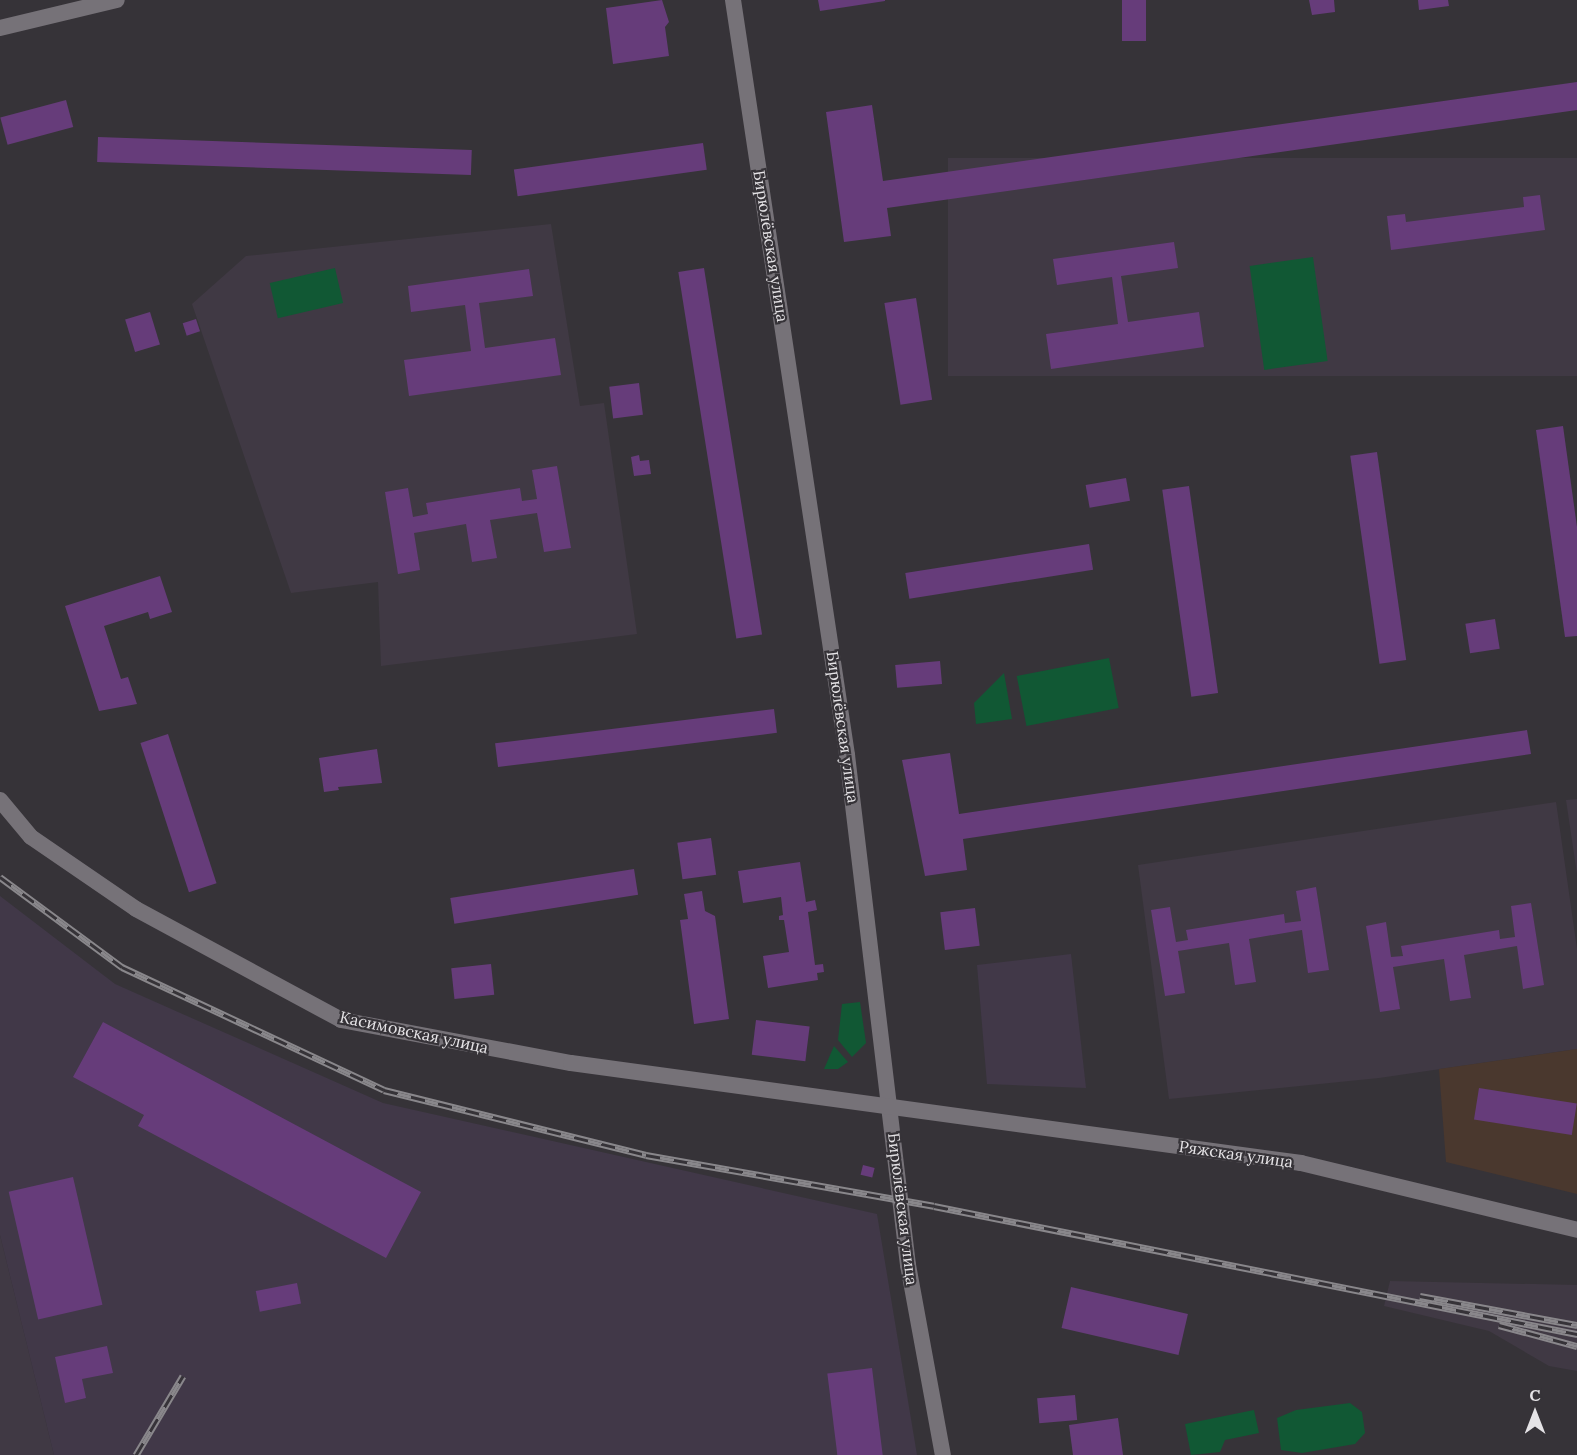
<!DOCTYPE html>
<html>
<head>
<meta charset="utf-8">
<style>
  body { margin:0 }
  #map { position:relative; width:1577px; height:1455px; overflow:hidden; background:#363338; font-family:Lora,serif }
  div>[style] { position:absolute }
  .built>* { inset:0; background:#403944; transform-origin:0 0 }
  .industrial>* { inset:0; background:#413848 }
  .medical>* { inset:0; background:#4a382e }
  .green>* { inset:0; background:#115834; transform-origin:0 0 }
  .building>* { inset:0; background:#663c7a; transform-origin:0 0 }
  .minor>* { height:16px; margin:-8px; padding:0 8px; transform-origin:8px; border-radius:8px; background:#767278 }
  .rail>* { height:7px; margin-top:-3.5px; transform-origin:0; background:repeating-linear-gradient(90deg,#363338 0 14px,#89878b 0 28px); box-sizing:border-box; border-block:2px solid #89878b }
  span { translate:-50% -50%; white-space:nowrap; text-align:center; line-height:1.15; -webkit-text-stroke:4.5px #363338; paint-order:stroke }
  .street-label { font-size:16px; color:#e5e3e6 }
  .north { position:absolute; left:1505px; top:1383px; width:60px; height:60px; -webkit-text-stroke:4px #363338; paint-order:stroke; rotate:0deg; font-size:16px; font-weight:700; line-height:24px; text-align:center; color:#e5e3e6 }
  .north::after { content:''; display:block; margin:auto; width:21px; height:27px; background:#e5e3e6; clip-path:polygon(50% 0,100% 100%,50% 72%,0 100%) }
</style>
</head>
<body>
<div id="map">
  <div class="built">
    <i style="left:1577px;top:158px;width:218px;height:629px;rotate:90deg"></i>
    <i style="clip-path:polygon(551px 224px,580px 406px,604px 403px,637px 634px,381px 666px,378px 582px,291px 593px,192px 304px,246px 256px)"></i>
    <i style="clip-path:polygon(1577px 799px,1577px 874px,1566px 800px)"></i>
    <i style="clip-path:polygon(1556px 802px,1577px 949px,1577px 1049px,1379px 1078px,1169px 1099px,1138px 865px)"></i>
    <i style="clip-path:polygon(0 1235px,54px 1455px,0 1455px)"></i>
    <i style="clip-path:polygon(1390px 1281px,1577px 1285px,1577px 1371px,1549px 1366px,1489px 1331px,1384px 1306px)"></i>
  </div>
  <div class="industrial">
    <i style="clip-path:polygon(0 896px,115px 984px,383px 1103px,877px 1214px,917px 1455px,54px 1455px,0 1235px)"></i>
    <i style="clip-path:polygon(1071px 954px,1086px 1088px,987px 1084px,977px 965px)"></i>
  </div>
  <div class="medical">
    <i style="clip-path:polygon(1577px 1049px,1577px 1194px,1446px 1162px,1439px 1069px)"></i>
  </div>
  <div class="green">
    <i style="left:1313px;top:257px;width:105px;height:64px;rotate:82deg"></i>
    <i style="left:335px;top:268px;width:36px;height:67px;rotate:77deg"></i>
    <i style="left:1109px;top:658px;width:51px;height:94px;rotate:79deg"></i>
    <i style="clip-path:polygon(1004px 673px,1012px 719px,976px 724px,974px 703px)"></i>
    <i style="clip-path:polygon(860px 1002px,866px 1043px,852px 1057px,838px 1040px,842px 1004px)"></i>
    <i style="clip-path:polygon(834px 1046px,848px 1062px,838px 1069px,824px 1069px)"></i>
    <i style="clip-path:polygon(1350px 1403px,1362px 1412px,1365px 1433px,1355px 1444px,1302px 1453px,1281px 1450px,1277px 1418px,1296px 1410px)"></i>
    <i style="clip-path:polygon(1254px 1410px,1259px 1433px,1225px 1440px,1220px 1452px,1191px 1455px,1185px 1424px)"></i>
  </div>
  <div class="building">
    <i style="clip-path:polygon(662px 0,669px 22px,665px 27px,669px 56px,613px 64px,606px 8px)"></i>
    <i style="clip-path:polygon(818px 0,885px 0,885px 1px,820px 11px)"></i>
    <i style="left:1122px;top:0;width:24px;height:41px"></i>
    <i style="clip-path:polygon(1309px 0,1334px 0,1335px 12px,1312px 15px)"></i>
    <i style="clip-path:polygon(1418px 0,1448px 0,1449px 6px,1419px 10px)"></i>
    <i style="clip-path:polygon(1577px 82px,1577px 110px,887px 208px,891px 236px,844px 242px,826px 112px,872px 105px,883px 181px)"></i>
    <i style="left:66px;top:100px;width:28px;height:68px;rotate:75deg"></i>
    <i style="left:98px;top:137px;width:374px;height:25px;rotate:2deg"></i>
    <i style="left:703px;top:143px;width:27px;height:191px;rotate:82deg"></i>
    <i style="clip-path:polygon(1540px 195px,1545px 230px,1391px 250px,1387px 216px,1405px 214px,1406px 222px,1524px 207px,1523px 197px)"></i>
    <i style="clip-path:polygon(1174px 242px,1178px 268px,1121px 276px,1128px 322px,1199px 312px,1204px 347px,1051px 369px,1046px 334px,1118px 324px,1112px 277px,1057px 285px,1053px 259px)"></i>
    <i style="left:704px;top:268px;width:371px;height:26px;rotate:81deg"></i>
    <i style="clip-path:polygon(529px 269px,533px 296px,479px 303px,485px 348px,555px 338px,561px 375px,409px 396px,404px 360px,471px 351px,465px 305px,411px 312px,408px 286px)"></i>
    <i style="left:916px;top:298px;width:103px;height:32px;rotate:81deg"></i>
    <i style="left:150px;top:312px;width:34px;height:26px;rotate:73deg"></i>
    <i style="left:196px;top:319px;width:13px;height:14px;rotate:72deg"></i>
    <i style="left:639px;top:383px;width:32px;height:30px;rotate:83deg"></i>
    <i style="clip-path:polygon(1563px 426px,1577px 527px,1577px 636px,1565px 637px,1536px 430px)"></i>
    <i style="left:1377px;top:452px;width:210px;height:27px;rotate:82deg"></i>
    <i style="clip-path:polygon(639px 455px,640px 461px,649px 460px,651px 474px,634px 476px,631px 457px)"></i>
    <i style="clip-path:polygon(557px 466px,571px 548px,544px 552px,537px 513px,490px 520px,497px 558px,472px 562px,466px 524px,414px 533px,420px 570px,398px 574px,385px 492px,408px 488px,413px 517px,428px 514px,426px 503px,520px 488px,522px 501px,537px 499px,532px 470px)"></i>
    <i style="left:1126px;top:478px;width:23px;height:41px;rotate:80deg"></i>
    <i style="left:1189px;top:486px;width:209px;height:27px;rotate:82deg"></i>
    <i style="left:1089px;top:544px;width:26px;height:186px;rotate:81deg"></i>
    <i style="clip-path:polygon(160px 576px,172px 612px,150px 619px,148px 612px,104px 626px,121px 679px,128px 677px,137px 704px,99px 711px,65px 606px)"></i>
    <i style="left:1495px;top:619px;width:30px;height:30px;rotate:81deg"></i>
    <i style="left:940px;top:661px;width:23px;height:45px;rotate:85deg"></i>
    <i style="left:774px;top:709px;width:24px;height:281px;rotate:83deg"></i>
    <i style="clip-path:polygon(1527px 730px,1531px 754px,963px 839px,967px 870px,925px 876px,902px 760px,950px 753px,959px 814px)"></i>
    <i style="left:168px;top:734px;width:157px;height:29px;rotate:72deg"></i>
    <i style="clip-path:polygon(377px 749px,382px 783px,338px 787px,339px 790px,324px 792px,319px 758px)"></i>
    <i style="left:711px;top:838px;width:37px;height:34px;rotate:82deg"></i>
    <i style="clip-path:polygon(800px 862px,806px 902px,815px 900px,817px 910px,808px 912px,815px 965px,823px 964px,824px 972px,817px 973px,818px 980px,768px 988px,763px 956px,789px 952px,784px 920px,779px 920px,779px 916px,783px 915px,781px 897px,743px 903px,738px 871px)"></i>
    <i style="left:634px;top:869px;width:26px;height:186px;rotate:81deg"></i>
    <i style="clip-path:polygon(1316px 887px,1329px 970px,1308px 973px,1302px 930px,1249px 939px,1256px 982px,1235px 985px,1229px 943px,1178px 951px,1185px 993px,1165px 996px,1151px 910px,1170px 907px,1176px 942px,1188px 940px,1186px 930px,1284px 914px,1285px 923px,1301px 921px,1296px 891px)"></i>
    <i style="clip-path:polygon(702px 891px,705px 911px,715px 916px,729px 1019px,694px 1024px,680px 920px,688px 919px,684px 894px)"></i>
    <i style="clip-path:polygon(1531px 903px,1544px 985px,1523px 989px,1517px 946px,1464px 955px,1471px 998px,1450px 1001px,1444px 959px,1393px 967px,1400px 1009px,1380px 1012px,1366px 926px,1386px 922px,1391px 957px,1403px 956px,1401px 946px,1499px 930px,1500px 939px,1515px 937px,1511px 906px)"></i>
    <i style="left:975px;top:908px;width:38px;height:35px;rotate:83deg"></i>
    <i style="left:491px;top:964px;width:31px;height:40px;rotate:84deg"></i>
    <i style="left:756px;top:1020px;width:54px;height:35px;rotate:7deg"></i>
    <i style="clip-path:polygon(103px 1022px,421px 1192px,386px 1258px,138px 1126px,144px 1115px,73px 1077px)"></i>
    <i style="left:1479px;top:1088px;width:99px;height:32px;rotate:9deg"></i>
    <i style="left:863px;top:1165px;width:12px;height:10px;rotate:14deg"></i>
    <i style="left:73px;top:1177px;width:131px;height:66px;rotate:77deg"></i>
    <i style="left:297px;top:1283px;width:21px;height:42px;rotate:79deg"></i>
    <i style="left:1071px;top:1287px;width:120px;height:42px;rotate:13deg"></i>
    <i style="clip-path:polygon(107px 1346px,113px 1373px,82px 1379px,86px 1398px,65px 1403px,55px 1357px)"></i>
    <i style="left:872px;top:1368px;width:88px;height:45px;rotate:83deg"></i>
    <i style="left:1075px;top:1395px;width:25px;height:38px;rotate:85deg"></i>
    <i style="clip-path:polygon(1118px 1418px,1123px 1455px,1073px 1455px,1069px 1425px)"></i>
  </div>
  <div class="minor">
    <i style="left:733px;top:0;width:764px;rotate:81.41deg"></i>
    <i style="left:847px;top:755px;width:514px;rotate:83.18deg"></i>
    <i style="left:908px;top:1265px;width:193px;rotate:79.6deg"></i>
    <i style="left:0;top:28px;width:120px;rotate:-13.5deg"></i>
    <i style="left:0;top:800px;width:48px;rotate:50deg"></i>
    <i style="left:31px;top:837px;width:127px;rotate:34.4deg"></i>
    <i style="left:136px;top:909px;width:233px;rotate:28.4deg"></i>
    <i style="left:341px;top:1020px;width:234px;rotate:10.6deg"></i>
    <i style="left:571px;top:1063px;width:737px;rotate:7.8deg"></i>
    <i style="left:1301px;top:1163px;width:284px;rotate:13.6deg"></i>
  </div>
  <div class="rail">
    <i style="left:0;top:877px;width:152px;rotate:36.4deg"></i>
    <i style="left:122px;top:967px;width:289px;rotate:25.1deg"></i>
    <i style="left:384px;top:1090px;width:270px;rotate:13.9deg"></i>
    <i style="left:646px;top:1155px;width:292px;rotate:10deg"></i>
    <i style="left:934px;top:1206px;width:656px;rotate:11.26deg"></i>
    <i style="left:1420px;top:1296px;width:160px;rotate:10.5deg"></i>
    <i style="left:1499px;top:1325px;width:81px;rotate:15.1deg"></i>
    <i style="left:136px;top:1455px;width:92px;rotate:-59.3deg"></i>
  </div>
  <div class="street-label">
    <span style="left:771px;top:246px;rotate:81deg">Бирюлёвская улица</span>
    <span style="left:843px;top:727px;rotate:82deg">Бирюлёвская улица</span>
    <span style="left:414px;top:1032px;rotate:12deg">Касимовская улица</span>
    <span style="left:1236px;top:1154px;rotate:8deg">Ряжская улица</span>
    <span style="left:903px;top:1209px;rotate:83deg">Бирюлёвская улица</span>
  </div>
  <div class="north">С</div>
</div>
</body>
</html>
